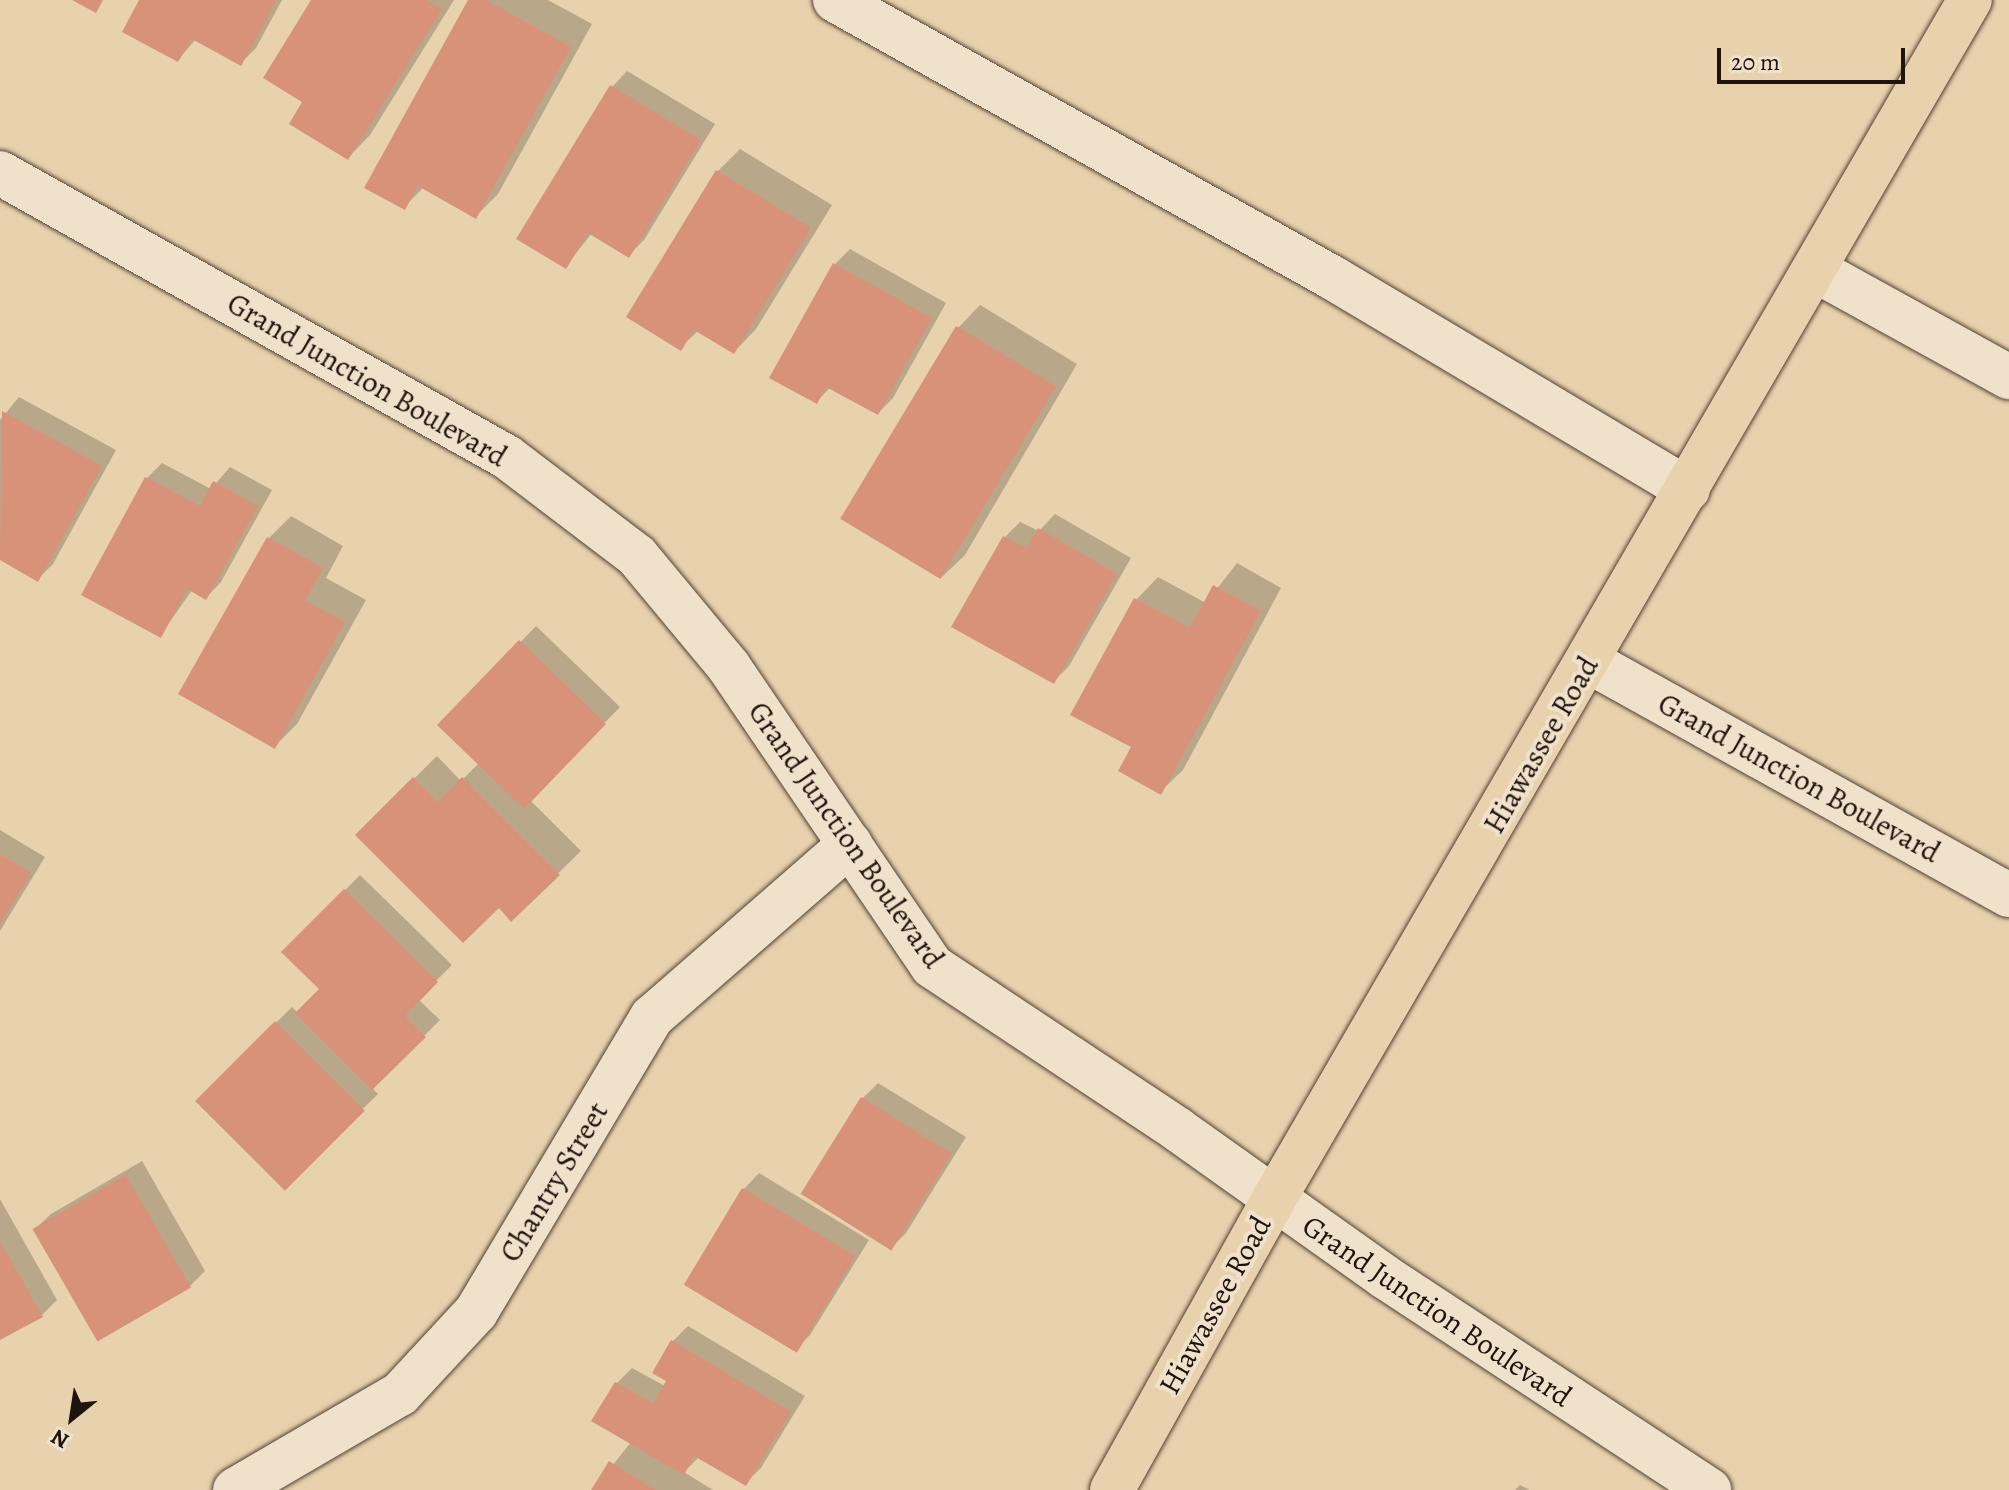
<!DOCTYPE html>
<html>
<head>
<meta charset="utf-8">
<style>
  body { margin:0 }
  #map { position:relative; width:2009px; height:1490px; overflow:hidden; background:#e8d1ad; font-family:Alegreya,serif }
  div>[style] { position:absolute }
  .shadow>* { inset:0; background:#0003 }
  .building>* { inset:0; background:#d9927a; transform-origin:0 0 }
  .roads { filter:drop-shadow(0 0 2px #514235) drop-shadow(0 0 2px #514235) }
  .minor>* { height:44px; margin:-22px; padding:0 22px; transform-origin:22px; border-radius:22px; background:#f0e1ca }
  .major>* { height:44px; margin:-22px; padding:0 22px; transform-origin:22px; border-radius:22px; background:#e8d1ad }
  span { translate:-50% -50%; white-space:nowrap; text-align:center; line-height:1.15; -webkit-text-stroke:8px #f0e1ca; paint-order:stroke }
  .street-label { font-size:30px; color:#1f130d }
  .north { position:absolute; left:32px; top:1378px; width:80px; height:80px; -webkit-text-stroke:6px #f0e1ca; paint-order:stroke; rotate:210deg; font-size:22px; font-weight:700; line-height:32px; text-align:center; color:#1f130d }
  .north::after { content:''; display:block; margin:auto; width:28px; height:36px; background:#1f130d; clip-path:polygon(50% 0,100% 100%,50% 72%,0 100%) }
  .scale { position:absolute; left:1717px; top:48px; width:188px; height:36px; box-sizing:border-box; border:4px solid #1f130d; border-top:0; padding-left:10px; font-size:24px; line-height:28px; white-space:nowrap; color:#1f130d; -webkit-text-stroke:6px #f0e1ca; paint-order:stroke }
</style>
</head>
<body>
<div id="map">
  <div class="shadow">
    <i style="clip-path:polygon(141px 0,282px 0,256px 48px,241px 63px,196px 39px,178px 60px)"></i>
    <i style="clip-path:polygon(314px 0,454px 0,370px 135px,348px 158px,305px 102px)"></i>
    <i style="clip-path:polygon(471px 0,548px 0,592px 24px,498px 194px,476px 216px,424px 187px,404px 207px)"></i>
    <i style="clip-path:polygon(627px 71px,715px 124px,644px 240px,628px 256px,592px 233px,566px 266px,612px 87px)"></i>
    <i style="clip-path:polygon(740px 149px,832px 205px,756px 329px,734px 352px,699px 330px,680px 348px,628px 316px,718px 171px)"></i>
    <i style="clip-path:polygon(850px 249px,946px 303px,893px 398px,878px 413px,831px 387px,816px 402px,834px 265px)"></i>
    <i style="clip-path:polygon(980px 305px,1077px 364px,965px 555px,942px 577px,958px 328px)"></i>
    <i style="clip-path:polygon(19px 397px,116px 450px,53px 564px,38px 579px,0 558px,0 420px)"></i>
    <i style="clip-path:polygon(162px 463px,211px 489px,230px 467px,272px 490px,221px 582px,206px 598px,192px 590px,160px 636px,147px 478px)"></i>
    <i style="clip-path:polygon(1055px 514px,1131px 558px,1069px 666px,1054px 681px,1005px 537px,1020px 522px,1039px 531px)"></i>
    <i style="clip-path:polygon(291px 516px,343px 546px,326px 578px,366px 600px,297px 724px,275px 746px,268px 539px)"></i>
    <i style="clip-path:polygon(1237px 563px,1281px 588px,1183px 770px,1160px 792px,1133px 746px,1136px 600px,1158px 577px,1206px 603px)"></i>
    <i style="clip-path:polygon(536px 626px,620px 707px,530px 800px,581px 851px,511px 919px,499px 905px,357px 835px,437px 756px,461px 781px,479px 763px,440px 725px)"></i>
    <i style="clip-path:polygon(0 830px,45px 857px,0 931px)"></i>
    <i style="clip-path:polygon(360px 875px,452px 965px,418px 999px,440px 1020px,372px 1088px,378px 1094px,283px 1187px,197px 1100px,292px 1007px,298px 1013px,321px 989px,284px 952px)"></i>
    <i style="clip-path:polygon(878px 1083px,966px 1137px,906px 1233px,891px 1248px,863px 1098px)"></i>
    <i style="clip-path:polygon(142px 1161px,205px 1271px,190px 1286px,35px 1229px,51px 1214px)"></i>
    <i style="clip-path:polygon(759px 1173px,869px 1240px,810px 1335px,794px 1351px,686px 1283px,744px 1189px)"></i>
    <i style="clip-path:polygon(0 1199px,57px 1300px,42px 1315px,0 1338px)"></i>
    <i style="clip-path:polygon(688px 1326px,805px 1396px,761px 1468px,745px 1483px,699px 1457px,684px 1472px,713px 1490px,593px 1490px,631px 1442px,616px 1384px,632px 1368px,665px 1386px,673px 1341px)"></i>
    <i style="clip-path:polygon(1520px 1485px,1530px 1490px,1515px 1490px)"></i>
  </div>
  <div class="building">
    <i style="clip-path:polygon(72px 0,103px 0,96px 13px)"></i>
    <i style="clip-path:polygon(139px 0,277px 0,241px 66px,192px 39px,178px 62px,122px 32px)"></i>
    <i style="clip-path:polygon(311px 0,427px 0,442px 9px,348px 160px,289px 124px,302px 102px,263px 78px)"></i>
    <i style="clip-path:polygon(468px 0,486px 0,571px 47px,476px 219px,418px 186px,405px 210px,364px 188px)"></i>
    <i style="clip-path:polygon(610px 85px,701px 140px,629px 258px,588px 233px,566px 269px,516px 239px)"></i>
    <i style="clip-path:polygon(716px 170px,811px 228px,734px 354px,694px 330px,681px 351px,626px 317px)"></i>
    <i style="clip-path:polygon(833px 263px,932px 318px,878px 415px,826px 387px,817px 404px,769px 378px)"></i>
    <i style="left:956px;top:326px;width:117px;height:225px;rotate:31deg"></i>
    <i style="clip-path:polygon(2px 411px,102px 466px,38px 582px,0 560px)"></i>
    <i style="clip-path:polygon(145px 477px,200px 506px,213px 481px,258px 506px,206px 600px,187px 589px,161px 638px,81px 595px)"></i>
    <i style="clip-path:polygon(1038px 528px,1117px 574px,1054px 684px,951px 627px,1003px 536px,1027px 548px)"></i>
    <i style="clip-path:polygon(267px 537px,323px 568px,305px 601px,345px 622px,275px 749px,178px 694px)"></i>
    <i style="clip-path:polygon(1213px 585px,1261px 611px,1161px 795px,1118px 771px,1131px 747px,1070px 715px,1134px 598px,1190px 628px)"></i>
    <i style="left:519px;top:640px;width:121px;height:118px;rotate:44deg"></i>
    <i style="clip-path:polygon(413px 777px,438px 802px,462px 777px,560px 875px,511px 922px,499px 908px,463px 943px,355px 835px)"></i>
    <i style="clip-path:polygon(0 854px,31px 873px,0 925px)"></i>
    <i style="clip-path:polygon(344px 889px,438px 982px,405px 1016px,426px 1037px,372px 1090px,295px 1013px,319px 989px,281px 952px)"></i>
    <i style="left:275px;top:1021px;width:127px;height:113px;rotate:45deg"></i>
    <i style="left:861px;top:1097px;width:107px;height:114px;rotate:32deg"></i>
    <i style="left:126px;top:1175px;width:130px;height:108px;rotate:60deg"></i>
    <i style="left:742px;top:1188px;width:132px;height:113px;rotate:31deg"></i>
    <i style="clip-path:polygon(0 1241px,43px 1317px,0 1340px)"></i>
    <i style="clip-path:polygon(671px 1340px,791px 1412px,746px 1486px,694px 1456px,684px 1475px,591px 1421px,615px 1382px,653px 1403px,666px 1381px,652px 1373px)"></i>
    <i style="clip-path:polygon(609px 1461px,655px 1490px,591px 1490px)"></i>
  </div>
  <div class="roads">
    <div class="minor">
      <i style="left:835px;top:0;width:570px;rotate:29.17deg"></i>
      <i style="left:1333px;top:278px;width:413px;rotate:30.8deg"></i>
      <i style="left:0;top:173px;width:581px;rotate:29.26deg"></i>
      <i style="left:507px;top:457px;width:163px;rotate:37.3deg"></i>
      <i style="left:637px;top:556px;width:144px;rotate:50.3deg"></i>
      <i style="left:729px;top:667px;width:361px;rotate:55.8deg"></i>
      <i style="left:932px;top:966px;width:294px;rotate:33.6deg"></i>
      <i style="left:1177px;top:1129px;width:255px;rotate:35.4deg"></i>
      <i style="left:1385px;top:1277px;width:388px;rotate:33.3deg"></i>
      <i style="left:1815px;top:270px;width:222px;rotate:28.9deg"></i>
      <i style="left:1590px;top:662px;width:479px;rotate:29.1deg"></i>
      <i style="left:235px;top:1490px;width:191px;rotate:-30.2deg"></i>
      <i style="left:400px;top:1394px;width:112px;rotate:-47.2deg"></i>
      <i style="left:476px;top:1312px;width:344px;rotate:-59.2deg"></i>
      <i style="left:652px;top:1017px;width:263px;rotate:-41.1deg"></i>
    </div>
    <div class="major">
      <i style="left:1112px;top:1490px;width:333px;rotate:-60.9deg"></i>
      <i style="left:1274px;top:1199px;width:1386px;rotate:-59.87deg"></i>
    </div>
  </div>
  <div class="street-label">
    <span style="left:367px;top:380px;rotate:30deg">Grand Junction Boulevard</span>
    <span style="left:1541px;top:745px;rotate:-60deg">Hiawassee Road</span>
    <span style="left:1799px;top:778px;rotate:29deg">Grand Junction Boulevard</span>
    <span style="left:846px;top:835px;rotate:55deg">Grand Junction Boulevard</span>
    <span style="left:554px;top:1182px;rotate:-59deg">Chantry Street</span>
    <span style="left:1215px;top:1305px;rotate:-61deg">Hiawassee Road</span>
    <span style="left:1437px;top:1311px;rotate:34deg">Grand Junction Boulevard</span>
  </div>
  <div class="north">N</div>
  <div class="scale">20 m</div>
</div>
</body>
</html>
